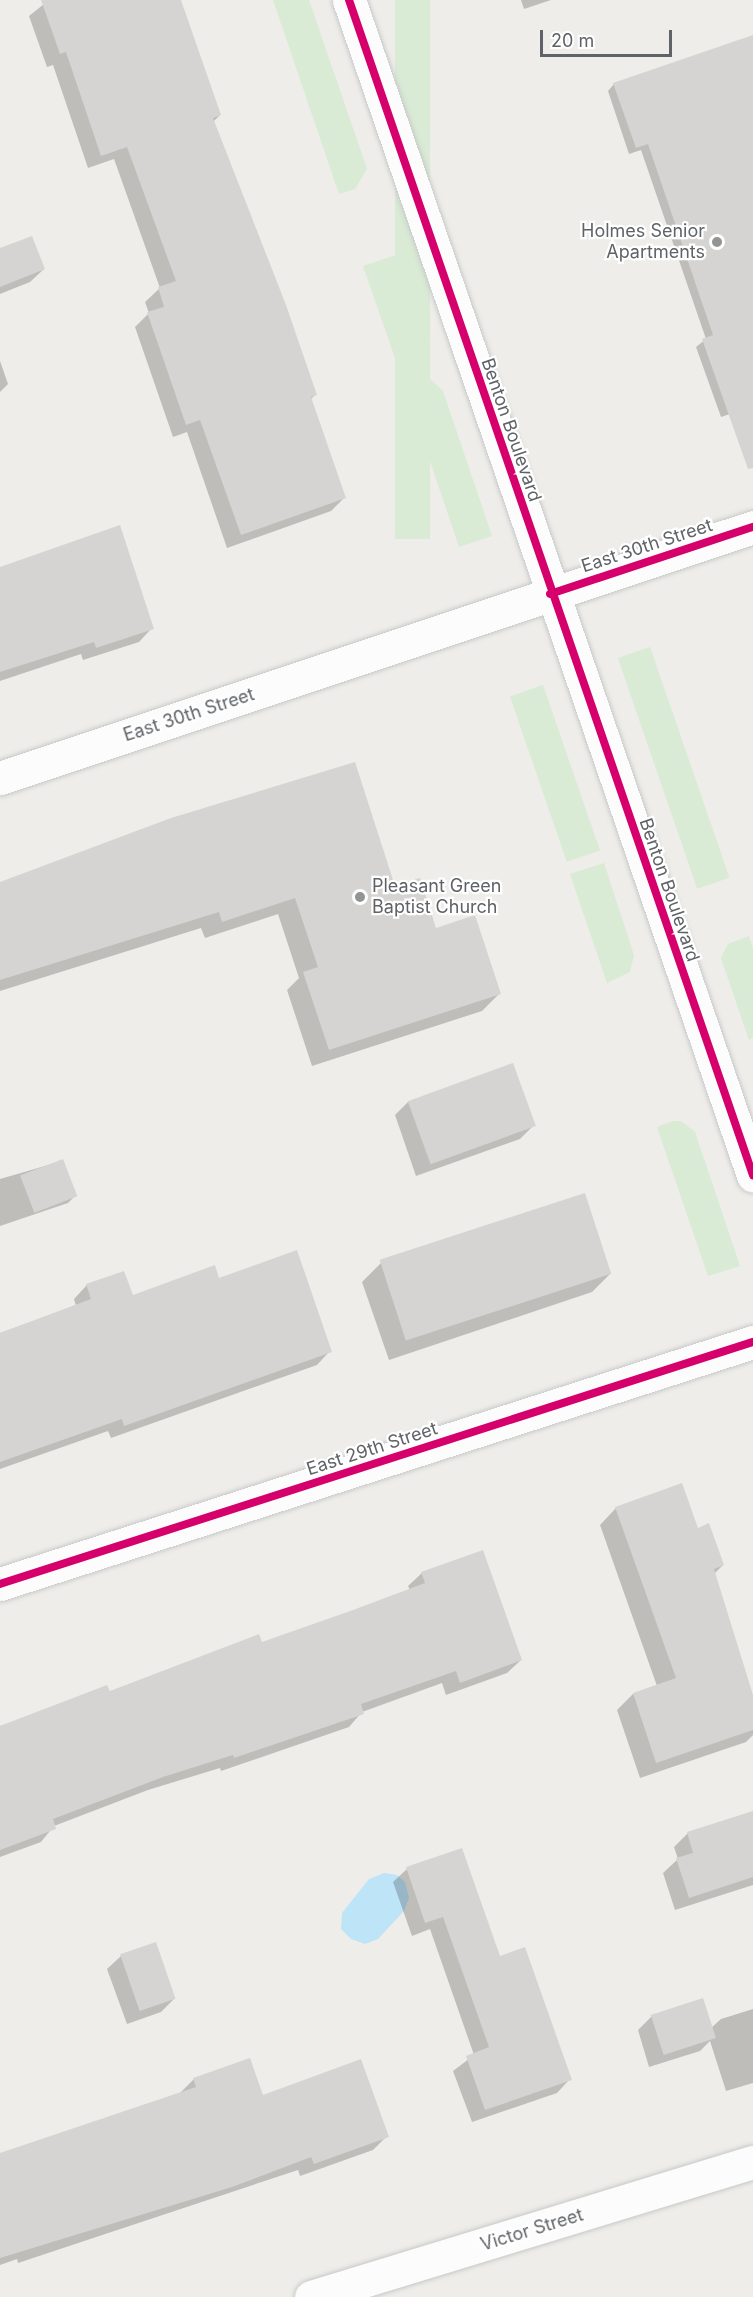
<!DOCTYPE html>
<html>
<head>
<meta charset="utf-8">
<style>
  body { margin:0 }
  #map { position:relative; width:753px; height:2297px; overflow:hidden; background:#eeede9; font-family:Inter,sans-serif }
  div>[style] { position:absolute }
  .green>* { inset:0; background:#d9ead5; transform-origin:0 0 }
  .water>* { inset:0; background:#bee4f7 }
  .shadow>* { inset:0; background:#0003 }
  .building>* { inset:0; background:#d5d4d2; transform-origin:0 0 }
  .roads { filter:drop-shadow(0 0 2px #c8c9c9) drop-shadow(0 0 2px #c8c9c9) }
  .minor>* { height:33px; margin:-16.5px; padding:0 16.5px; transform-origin:16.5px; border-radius:16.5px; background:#fcfcfc }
  .tertiary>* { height:33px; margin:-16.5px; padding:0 16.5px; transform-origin:16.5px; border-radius:16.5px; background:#fcfcfc }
  .cycleway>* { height:8px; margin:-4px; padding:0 4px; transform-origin:4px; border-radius:4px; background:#d6006c }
  .dots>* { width:16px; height:16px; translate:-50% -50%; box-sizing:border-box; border:3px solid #fff; border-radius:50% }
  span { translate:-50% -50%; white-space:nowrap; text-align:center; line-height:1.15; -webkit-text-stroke:4.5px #fff; paint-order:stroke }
  .poi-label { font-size:18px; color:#5f6367 }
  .right { translate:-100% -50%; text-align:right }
  .left { translate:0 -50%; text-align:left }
  .street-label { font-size:18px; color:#5f6367 }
  .scale { position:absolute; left:540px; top:30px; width:132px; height:27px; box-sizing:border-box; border:3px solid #5f6367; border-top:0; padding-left:8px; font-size:18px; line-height:21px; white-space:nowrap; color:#5f6367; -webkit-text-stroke:4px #fff; paint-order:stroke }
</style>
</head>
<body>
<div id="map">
  <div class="green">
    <i style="clip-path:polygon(273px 0,309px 0,367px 169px,355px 189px,339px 194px)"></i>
    <i style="left:395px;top:0;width:35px;height:539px"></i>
    <i style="clip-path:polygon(396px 255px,425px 339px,421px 353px,397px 364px,363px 266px)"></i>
    <i style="clip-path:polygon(420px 376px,428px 377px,443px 391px,492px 536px,459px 547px,403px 381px)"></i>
    <i style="left:650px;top:647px;width:244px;height:34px;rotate:71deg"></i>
    <i style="left:543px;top:685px;width:175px;height:35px;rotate:71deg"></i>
    <i style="clip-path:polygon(604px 863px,634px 955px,630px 972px,607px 983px,570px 874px)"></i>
    <i style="clip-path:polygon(749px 936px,753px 948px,753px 1038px,749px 1040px,721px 958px,728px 944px)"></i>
    <i style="clip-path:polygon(673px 1121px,681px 1121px,695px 1132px,740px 1266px,708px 1276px,657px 1127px)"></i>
  </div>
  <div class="water">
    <i style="clip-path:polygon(384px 1873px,397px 1875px,405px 1882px,409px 1898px,404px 1911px,378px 1939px,365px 1944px,351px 1939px,341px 1929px,342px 1913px,369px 1879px)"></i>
  </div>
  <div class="shadow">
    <i style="clip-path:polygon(49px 0,179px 0,220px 115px,213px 122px,315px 395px,310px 400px,344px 498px,331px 511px,227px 548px,187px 432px,173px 437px,135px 327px,149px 313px,145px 302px,160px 288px,114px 159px,88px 168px,53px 65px,47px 67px,29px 16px)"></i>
    <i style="clip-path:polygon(521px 0,551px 0,524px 9px)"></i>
    <i style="clip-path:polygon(753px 37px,753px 406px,721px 417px,696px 347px,706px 339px,641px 150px,629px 154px,608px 91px,614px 84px)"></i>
    <i style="clip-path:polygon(0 250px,44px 269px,30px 282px,0 294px)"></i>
    <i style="clip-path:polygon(0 361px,8px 384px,0 392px)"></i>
    <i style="clip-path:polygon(0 571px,152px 628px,139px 642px,83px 660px,81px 654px,0 681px)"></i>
    <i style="clip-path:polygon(0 883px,394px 888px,499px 994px,482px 1011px,312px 1066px,287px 990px,299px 978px,278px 914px,205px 938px,201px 928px,0 991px)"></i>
    <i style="clip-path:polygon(408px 1102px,534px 1125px,520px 1139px,416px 1176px,395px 1115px)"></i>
    <i style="clip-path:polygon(62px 1161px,75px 1196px,68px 1203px,0 1226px,0 1179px)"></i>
    <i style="clip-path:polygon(381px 1263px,610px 1274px,592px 1292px,389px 1360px,362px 1282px)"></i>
    <i style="clip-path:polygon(219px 1280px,330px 1351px,317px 1365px,111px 1438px,108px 1431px,0 1469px,0 1333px,76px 1306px,74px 1299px,87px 1285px,132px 1297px)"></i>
    <i style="clip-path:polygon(616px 1508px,723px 1565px,714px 1574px,753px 1700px,753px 1735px,746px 1742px,640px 1778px,617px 1710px,633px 1694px,657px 1686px,600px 1525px)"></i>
    <i style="clip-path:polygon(422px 1573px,521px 1660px,507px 1673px,446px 1695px,442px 1683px,362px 1712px,349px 1727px,221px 1771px,220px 1768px,148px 1790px,54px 1826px,41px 1842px,0 1857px,0 1726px,261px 1644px,410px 1590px,408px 1586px)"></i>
    <i style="clip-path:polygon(753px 1812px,753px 1885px,675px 1910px,663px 1873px,678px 1859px,674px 1847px,687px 1834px)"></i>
    <i style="clip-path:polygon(407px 1869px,499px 1958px,570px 2079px,557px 2093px,472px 2122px,453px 2071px,474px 2055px,430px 1929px,412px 1936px,393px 1882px)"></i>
    <i style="clip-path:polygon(121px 1956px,174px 1999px,161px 2012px,127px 2024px,107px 1969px)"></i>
    <i style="clip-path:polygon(753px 2009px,753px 2083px,726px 2091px,710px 2041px,700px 2051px,649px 2067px,638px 2030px,652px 2016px,711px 2028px,721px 2019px)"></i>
    <i style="clip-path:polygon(194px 2079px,387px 2136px,373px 2150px,300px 2176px,298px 2170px,18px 2263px,17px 2259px,0 2265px,0 2155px,180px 2093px)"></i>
  </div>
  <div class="building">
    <i style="clip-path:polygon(41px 0,181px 0,221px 115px,213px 118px,286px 305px,317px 395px,311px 397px,346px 498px,241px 535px,200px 420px,186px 425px,147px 312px,164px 307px,158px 287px,176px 281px,127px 147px,101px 156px,66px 52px,60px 54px)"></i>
    <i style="clip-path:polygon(753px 35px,753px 468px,748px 469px,702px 339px,713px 335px,648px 144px,636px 148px,613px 83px)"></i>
    <i style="clip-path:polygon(32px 236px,45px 269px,0 287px,0 248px)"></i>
    <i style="clip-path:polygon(120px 525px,154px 629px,96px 648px,94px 642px,0 672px,0 567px)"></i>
    <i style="clip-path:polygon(355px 762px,395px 886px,420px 878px,436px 928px,475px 915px,501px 994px,329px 1050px,303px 972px,318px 967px,295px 898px,222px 922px,219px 912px,0 980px,0 882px,171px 818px)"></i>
    <i style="left:513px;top:1063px;width:67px;height:112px;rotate:70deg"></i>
    <i style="left:63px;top:1159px;width:40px;height:46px;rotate:69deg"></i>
    <i style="left:585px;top:1193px;width:85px;height:216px;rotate:72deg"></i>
    <i style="clip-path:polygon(297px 1250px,332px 1352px,124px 1426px,122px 1419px,0 1462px,0 1333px,91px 1299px,86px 1284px,124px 1271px,133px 1295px,215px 1265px,219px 1278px)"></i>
    <i style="clip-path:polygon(682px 1483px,698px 1528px,709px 1523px,724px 1565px,714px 1569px,753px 1695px,753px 1730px,656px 1763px,633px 1693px,676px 1678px,615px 1507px)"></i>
    <i style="clip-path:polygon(483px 1550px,522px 1660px,460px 1683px,456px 1671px,361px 1704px,364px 1714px,234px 1758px,233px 1755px,163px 1777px,53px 1819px,56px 1829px,0 1850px,0 1726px,107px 1685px,110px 1691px,259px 1634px,262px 1642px,353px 1610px,425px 1583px,421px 1572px)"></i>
    <i style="clip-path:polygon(753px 1811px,753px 1877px,689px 1898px,676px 1858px,693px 1853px,687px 1832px)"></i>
    <i style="clip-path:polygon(462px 1848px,500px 1956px,525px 1947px,572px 2080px,485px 2110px,466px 2056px,489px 2047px,443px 1917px,425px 1923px,406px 1867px)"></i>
    <i style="left:156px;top:1942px;width:60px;height:38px;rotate:71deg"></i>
    <i style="left:703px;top:1998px;width:42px;height:55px;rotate:72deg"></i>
    <i style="clip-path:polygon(250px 2058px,263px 2095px,361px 2059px,389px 2137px,314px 2164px,311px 2157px,232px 2187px,0 2258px,0 2153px,196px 2087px,193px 2078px)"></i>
  </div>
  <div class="roads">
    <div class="minor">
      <i style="left:0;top:778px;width:794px;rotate:-18.43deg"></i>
      <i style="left:0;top:1584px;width:791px;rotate:-17.82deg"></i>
      <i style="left:311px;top:2297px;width:462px;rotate:-17deg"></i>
    </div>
    <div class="tertiary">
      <i style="left:349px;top:0;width:1243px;rotate:71.03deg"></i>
    </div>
  </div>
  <div class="cycleway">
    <i style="left:349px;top:0;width:1243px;rotate:71.03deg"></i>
    <i style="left:550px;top:594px;width:214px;rotate:-18.3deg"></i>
    <i style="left:0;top:1584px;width:791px;rotate:-17.82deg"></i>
  </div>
  <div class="dots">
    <i style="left:717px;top:242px;background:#919394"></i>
    <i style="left:360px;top:897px;background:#919394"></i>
  </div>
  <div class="poi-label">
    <span class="right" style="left:705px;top:242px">Holmes Senior<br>Apartments</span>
    <span class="left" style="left:372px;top:897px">Pleasant Green<br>Baptist Church</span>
  </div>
  <div class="street-label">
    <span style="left:511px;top:430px;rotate:71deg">Benton Boulevard</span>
    <span style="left:647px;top:546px;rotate:-18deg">East 30th Street</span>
    <span style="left:189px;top:715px;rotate:-18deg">East 30th Street</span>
    <span style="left:669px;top:890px;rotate:71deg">Benton Boulevard</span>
    <span style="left:372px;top:1449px;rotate:-18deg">East 29th Street</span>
    <span style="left:532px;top:2230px;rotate:-17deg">Victor Street</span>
  </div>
  <div class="scale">20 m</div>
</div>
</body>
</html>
